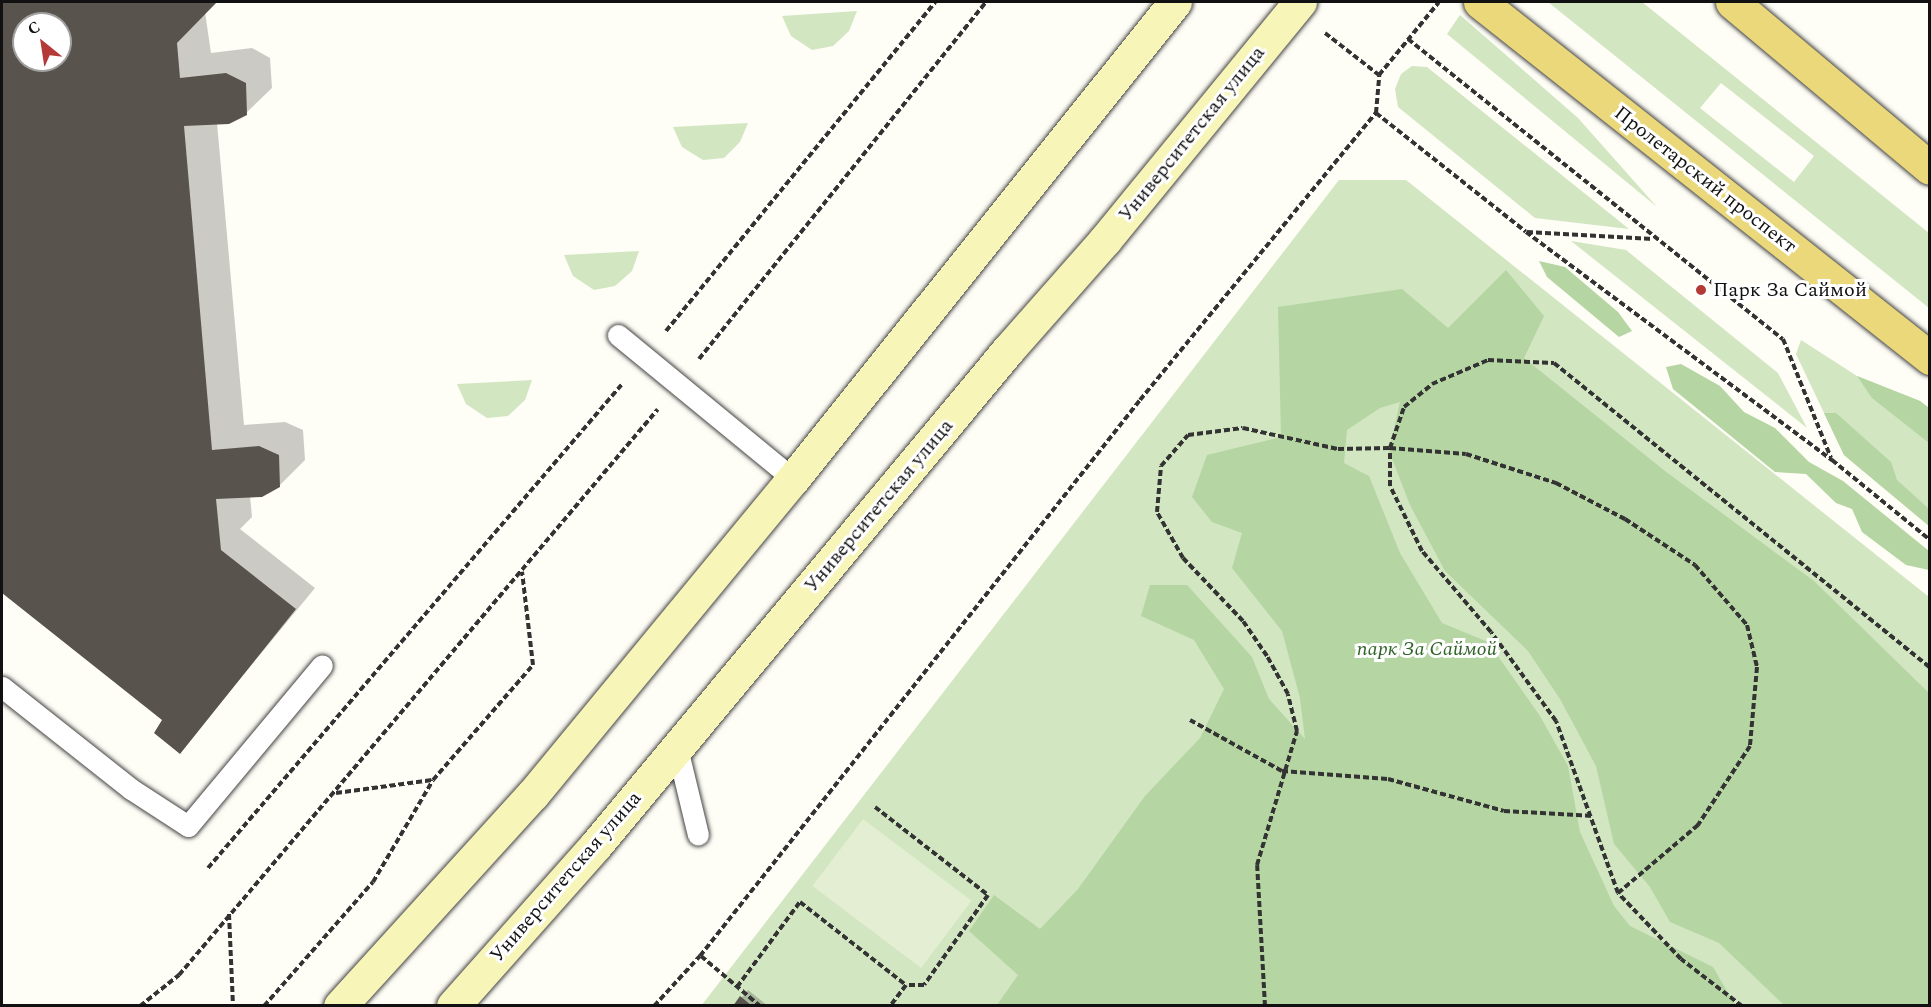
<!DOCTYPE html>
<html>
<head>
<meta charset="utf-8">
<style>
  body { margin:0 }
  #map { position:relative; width:1931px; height:1007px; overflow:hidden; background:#fefdf6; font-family:Spectral,serif }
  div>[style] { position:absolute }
  .green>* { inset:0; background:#d2e6c2 }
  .forest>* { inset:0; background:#b5d5a3 }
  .pitch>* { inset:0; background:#e3eed3; transform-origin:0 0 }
  .shadow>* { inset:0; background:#0003 }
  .building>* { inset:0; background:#59534e }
  .path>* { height:4px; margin-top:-2px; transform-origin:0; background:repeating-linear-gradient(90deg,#333 0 6px,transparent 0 9px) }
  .roads { filter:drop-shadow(0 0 2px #444) drop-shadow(0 0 2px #444) }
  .lane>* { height:21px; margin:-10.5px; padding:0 10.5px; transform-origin:10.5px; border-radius:10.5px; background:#fff }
  .secondary>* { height:33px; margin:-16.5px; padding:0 16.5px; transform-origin:16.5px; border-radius:16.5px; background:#f7f5b8 }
  .primary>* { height:33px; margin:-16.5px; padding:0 16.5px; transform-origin:16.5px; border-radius:16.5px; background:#ead87a }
  .dots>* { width:16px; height:16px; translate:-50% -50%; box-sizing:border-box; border:3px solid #fff; border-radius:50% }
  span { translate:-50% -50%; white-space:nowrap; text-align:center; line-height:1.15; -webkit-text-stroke:6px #fff; paint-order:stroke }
  .street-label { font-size:20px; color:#111 }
  .poi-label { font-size:20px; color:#111 }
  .left { translate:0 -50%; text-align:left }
  .park-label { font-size:20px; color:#2f6327; font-style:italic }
  .frame { position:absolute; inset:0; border:3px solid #111; pointer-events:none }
  .north { position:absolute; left:12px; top:12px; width:60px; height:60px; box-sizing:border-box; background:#fff; border:2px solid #a0a0a0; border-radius:50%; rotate:330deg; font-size:16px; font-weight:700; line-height:24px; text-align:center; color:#111 }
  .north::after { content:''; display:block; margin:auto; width:21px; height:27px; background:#b33a37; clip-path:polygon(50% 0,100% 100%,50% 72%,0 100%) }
</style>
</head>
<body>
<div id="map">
  <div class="green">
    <i style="clip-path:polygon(evenodd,1548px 2px,1642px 2px,1929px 233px,1929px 308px,1548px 2px,1721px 83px,1814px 156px,1794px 182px,1700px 108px,1721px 83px)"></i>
    <i style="clip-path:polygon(857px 11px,849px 31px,833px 46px,812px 50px,791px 36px,782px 16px)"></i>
    <i style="clip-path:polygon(1460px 15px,1578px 118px,1657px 207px,1447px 34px)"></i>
    <i style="clip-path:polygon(1412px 66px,1427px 67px,1629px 229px,1535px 218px,1398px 107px,1395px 89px,1401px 74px)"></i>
    <i style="clip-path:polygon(748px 123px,740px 142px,724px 158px,703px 160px,682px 147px,673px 127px)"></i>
    <i style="clip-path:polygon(1339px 180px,1406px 180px,1929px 597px,1929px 1005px,701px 1006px)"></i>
    <i style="clip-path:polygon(1571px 241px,1626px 250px,1778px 373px,1807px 428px)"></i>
    <i style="clip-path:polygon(639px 251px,632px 271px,615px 286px,594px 290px,573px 276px,564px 255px)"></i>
    <i style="clip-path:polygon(1801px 340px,1857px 376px,1920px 401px,1929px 408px,1929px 526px,1844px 455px,1796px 354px)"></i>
    <i style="clip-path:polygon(532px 380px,525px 400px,508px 416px,487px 418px,466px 404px,457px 384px)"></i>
  </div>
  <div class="forest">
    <i style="clip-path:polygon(1539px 261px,1565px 267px,1618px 312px,1632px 331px,1619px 337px,1547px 277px)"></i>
    <i style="clip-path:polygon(1506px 270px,1544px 316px,1524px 358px,1665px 471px,1814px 581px,1929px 693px,1929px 1005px,1784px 1005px,1719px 943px,1670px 922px,1650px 887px,1614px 844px,1596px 766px,1560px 699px,1528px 651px,1445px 571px,1410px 505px,1389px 451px,1400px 402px,1380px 408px,1347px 430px,1344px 463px,1369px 476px,1400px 553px,1442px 623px,1488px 642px,1540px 716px,1568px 766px,1580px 832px,1614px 906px,1630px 926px,1713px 967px,1735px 1005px,997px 1005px,1018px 975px,969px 931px,994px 895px,1040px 929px,1078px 889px,1145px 796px,1200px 738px,1224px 689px,1194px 640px,1141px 616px,1150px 585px,1187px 585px,1252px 657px,1269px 699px,1305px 739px,1300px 698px,1282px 631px,1232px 568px,1242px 533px,1212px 522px,1192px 497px,1207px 455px,1281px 437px,1278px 307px,1402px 289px,1448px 328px)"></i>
    <i style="clip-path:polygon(1681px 364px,1720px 386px,1744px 412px,1775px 428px,1809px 462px,1843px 481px,1929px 551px,1929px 570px,1906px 565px,1862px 532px,1852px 509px,1836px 503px,1806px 474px,1775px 472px,1673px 389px,1666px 367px)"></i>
    <i style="clip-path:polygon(1857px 376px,1920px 401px,1929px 408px,1929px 443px,1872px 398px)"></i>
    <i style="clip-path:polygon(1824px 413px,1836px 413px,1891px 462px,1897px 480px,1929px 509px,1929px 526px,1844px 455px)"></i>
  </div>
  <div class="pitch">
    <i style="left:863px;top:819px;width:136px;height:84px;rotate:37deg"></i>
  </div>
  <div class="shadow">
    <i style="clip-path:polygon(evenodd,2px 2px,215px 2px,205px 12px,211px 53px,252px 48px,270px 58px,272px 88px,246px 113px,217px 123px,244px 425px,285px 422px,303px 430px,305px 460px,279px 486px,250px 496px,252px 517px,240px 529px,315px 588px,180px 752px,164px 720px,2px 591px,2px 2px,24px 24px,60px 24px,60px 60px,24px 60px,24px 24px)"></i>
    <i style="clip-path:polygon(748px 990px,768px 1006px,735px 1006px)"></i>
  </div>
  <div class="building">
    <i style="clip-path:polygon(evenodd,2px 2px,217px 2px,177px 43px,180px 78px,226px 73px,246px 83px,247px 115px,229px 124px,184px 126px,212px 450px,259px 446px,279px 455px,280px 487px,262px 497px,216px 499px,221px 550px,296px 609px,180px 754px,154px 733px,162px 720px,2px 593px,2px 2px,24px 24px,60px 24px,60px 60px,24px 60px,24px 24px)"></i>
    <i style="clip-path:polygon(740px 996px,752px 1006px,733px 1006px)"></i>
  </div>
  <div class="path">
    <i style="left:1325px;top:33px;width:68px;rotate:37.9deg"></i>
    <i style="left:1408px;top:39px;width:480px;rotate:38.7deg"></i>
    <i style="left:1783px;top:339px;width:128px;rotate:68deg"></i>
    <i style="left:1376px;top:113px;width:191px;rotate:38.4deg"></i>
    <i style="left:1526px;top:232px;width:382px;rotate:36.7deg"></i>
    <i style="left:1832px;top:460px;width:127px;rotate:39.2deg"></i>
    <i style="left:1527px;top:232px;width:126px;rotate:3.2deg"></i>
    <i style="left:666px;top:331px;width:425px;rotate:-50.7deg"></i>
    <i style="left:699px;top:359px;width:458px;rotate:-51.2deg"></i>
    <i style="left:1190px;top:720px;width:105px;rotate:29deg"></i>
    <i style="left:1282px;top:771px;width:106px;rotate:4.3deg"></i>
    <i style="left:1388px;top:779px;width:120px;rotate:15.4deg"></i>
    <i style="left:1504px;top:811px;width:90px;rotate:3.2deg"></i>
    <i style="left:336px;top:793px;width:97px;rotate:-7.7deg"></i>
    <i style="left:875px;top:807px;width:143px;rotate:37.9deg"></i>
    <i style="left:988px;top:895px;width:110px;rotate:125.4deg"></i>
    <i style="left:924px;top:985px;width:18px;rotate:180deg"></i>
    <i style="left:906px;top:985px;width:26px;rotate:127deg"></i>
    <i style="left:208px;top:868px;width:638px;rotate:-49.45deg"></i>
    <i style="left:229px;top:914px;width:92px;rotate:87.5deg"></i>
    <i style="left:701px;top:956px;width:77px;rotate:40.3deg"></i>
    <i style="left:737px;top:987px;width:106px;rotate:-53.5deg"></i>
    <i style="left:800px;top:902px;width:135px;rotate:38.1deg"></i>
    <i style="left:140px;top:1006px;width:50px;rotate:-38.5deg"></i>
    <i style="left:179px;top:975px;width:741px;rotate:-49.76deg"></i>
    <i style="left:264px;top:1006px;width:165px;rotate:-48.7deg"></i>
    <i style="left:373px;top:882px;width:118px;rotate:-59.5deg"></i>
    <i style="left:433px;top:780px;width:152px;rotate:-49deg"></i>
    <i style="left:533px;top:665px;width:94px;rotate:-96.7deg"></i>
    <i style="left:654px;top:1006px;width:68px;rotate:-47.4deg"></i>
    <i style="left:700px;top:956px;width:709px;rotate:-51.64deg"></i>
    <i style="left:1140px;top:400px;width:372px;rotate:-50.6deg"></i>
    <i style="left:1376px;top:113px;width:38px;rotate:-85deg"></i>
    <i style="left:1379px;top:75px;width:94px;rotate:-50.6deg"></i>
    <i style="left:1265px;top:1006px;width:141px;rotate:-93.2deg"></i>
    <i style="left:1257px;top:865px;width:140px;rotate:-73.4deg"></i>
    <i style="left:1297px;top:731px;width:38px;rotate:-104deg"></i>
    <i style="left:1288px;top:694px;width:43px;rotate:-118.9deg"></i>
    <i style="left:1267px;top:656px;width:42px;rotate:-124.4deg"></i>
    <i style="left:1243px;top:621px;width:87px;rotate:-133.6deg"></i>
    <i style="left:1183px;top:558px;width:53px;rotate:-119.5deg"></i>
    <i style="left:1157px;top:512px;width:46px;rotate:-85deg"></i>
    <i style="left:1161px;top:466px;width:41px;rotate:-48.9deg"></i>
    <i style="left:1188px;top:435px;width:55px;rotate:-7.3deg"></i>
    <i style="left:1243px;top:428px;width:97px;rotate:12.5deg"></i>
    <i style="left:1338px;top:449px;width:52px;rotate:-1.1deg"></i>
    <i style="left:1390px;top:448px;width:76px;rotate:4.5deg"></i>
    <i style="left:1466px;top:454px;width:95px;rotate:17.9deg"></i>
    <i style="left:1556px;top:483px;width:78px;rotate:27.6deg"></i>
    <i style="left:1625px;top:519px;width:84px;rotate:33.3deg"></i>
    <i style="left:1695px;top:565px;width:79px;rotate:49.1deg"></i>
    <i style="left:1747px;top:625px;width:43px;rotate:76.6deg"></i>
    <i style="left:1757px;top:667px;width:79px;rotate:95.1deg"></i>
    <i style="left:1750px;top:746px;width:95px;rotate:123.4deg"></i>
    <i style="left:1698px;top:825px;width:105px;rotate:139.6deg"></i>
    <i style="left:1742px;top:1006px;width:77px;rotate:-142.4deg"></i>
    <i style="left:1681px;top:959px;width:91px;rotate:-133.7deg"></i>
    <i style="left:1618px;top:893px;width:183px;rotate:-109.8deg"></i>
    <i style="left:1556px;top:721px;width:110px;rotate:-126.1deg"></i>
    <i style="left:1491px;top:632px;width:106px;rotate:-130.4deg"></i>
    <i style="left:1422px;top:551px;width:72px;rotate:-116.2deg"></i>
    <i style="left:1390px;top:486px;width:38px;rotate:-90deg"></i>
    <i style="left:1390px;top:448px;width:43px;rotate:-71.1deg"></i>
    <i style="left:1404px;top:407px;width:36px;rotate:-39deg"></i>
    <i style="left:1432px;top:384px;width:61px;rotate:-23.2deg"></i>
    <i style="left:1488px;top:360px;width:66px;rotate:2.6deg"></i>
    <i style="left:1554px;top:363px;width:484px;rotate:39deg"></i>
  </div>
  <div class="roads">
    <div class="lane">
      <i style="left:618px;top:335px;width:227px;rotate:39.4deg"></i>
      <i style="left:2px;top:687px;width:164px;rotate:38.3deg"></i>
      <i style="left:131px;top:789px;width:68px;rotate:33deg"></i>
      <i style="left:188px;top:826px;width:209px;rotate:-50.2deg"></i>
      <i style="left:677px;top:748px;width:89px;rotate:76.4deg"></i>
    </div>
    <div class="secondary">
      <i style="left:340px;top:1006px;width:287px;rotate:-47.7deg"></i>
      <i style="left:533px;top:794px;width:408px;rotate:-50.5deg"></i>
      <i style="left:793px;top:479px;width:611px;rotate:-51.31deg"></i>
      <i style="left:453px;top:1006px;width:215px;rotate:-48.4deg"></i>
      <i style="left:596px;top:845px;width:644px;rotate:-50.23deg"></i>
      <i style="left:1008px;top:350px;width:147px;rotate:-48.6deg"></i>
      <i style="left:1105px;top:240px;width:308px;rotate:-50.7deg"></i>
    </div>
    <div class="primary">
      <i style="left:1480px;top:2px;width:574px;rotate:38.35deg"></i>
      <i style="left:1732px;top:2px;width:258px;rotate:40deg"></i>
    </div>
  </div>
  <div class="dots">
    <i style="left:1701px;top:290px;background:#b33a37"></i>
  </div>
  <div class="street-label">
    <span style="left:1192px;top:134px;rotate:-51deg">Университетская улица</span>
    <span style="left:1705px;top:180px;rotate:38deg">Пролетарский проспект</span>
    <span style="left:879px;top:506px;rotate:-50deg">Университетская улица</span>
    <span style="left:566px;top:877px;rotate:-49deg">Университетская улица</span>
  </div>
  <div class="poi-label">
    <span class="left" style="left:1713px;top:290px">Парк За Саймой</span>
  </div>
  <div class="park-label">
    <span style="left:1427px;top:649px">парк За Саймой</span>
  </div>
  <div class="frame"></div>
  <div class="north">С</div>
</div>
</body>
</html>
